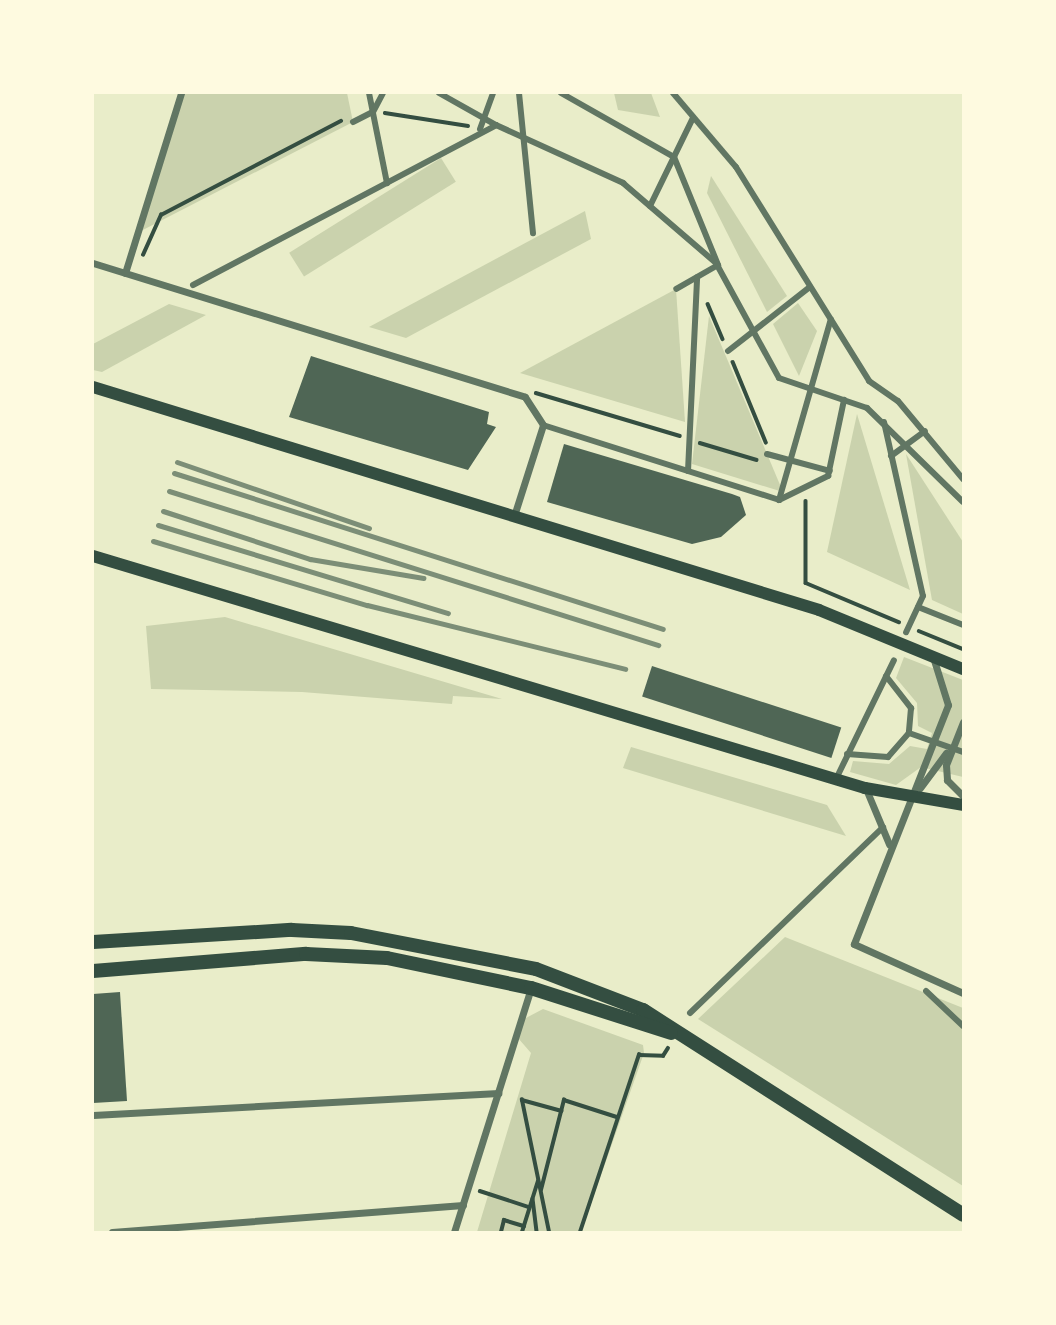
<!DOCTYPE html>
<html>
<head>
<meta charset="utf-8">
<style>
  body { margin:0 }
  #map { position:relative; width:1056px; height:1325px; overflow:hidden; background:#e9edc9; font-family:"Varela Round",sans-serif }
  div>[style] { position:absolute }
  .green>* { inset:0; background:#cad2ad; transform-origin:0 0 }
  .building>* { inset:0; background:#4f6655; transform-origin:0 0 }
  .path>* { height:3.5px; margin:-1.75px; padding:0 1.75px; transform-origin:1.75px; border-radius:1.75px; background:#344e41 }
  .pedestrian>* { height:6px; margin:-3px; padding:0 3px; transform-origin:3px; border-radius:3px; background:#617663 }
  .minor>* { height:7px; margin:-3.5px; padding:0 3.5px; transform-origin:3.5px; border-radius:3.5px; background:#617663 }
  .secondary>* { height:12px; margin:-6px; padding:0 6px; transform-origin:6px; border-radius:6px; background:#344e41 }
  .primary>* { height:14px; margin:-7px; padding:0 7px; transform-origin:7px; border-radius:7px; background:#344e41 }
  .rail>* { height:5px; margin:-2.5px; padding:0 2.5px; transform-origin:2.5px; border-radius:2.5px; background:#7c8e77 }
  span { translate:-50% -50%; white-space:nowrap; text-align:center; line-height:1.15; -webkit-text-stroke:6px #fefae0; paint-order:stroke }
  .frame { position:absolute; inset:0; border:94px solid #fefae0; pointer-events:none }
</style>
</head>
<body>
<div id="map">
  <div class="green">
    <i style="clip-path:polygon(181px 93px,347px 93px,353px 122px,139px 232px)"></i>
    <i style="clip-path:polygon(614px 93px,651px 93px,660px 117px,618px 110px)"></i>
    <i style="left:441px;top:158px;width:28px;height:179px;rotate:58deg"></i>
    <i style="clip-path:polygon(711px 176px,787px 296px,767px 312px,707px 193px)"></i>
    <i style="clip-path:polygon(585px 211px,591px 239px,406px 338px,369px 327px)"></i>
    <i style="clip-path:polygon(676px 289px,685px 422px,520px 373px)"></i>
    <i style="clip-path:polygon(798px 303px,817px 331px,799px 376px,773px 324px)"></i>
    <i style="clip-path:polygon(169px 304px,206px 315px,102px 372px,93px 370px,93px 344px)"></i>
    <i style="clip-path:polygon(709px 316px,783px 492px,692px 464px)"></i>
    <i style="clip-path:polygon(857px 414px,910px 590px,827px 552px)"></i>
    <i style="clip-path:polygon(906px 454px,963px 542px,963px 614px,932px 600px)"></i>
    <i style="clip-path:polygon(225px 617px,502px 699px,453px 696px,452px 704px,302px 692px,151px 689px,146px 626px)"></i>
    <i style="clip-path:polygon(904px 657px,963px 680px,963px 777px,921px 767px,896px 785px,850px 772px,853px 761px,889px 764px,910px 746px,927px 749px,932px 733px,918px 726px,917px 703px,896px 678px)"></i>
    <i style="clip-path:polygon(631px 747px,827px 805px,846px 836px,623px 768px)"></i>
    <i style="clip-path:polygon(785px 937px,963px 1008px,963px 1186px,698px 1019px)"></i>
    <i style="clip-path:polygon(543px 1009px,643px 1045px,644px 1053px,581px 1232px,477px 1232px,531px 1053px,518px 1038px,524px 1019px)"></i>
  </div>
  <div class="building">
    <i style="clip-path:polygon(311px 356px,489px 412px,487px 424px,496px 427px,468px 470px,289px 417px)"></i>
    <i style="clip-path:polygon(564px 444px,732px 494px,740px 497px,746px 515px,721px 537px,692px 544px,547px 502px)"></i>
    <i style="left:652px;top:666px;width:199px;height:32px;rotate:18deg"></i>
    <i style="clip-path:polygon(120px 992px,127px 1101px,93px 1103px,93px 994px)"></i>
  </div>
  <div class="path">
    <i style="left:385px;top:113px;width:84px;rotate:8.9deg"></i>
    <i style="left:143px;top:255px;width:44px;rotate:-65.8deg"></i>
    <i style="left:161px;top:215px;width:203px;rotate:-27.6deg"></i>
    <i style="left:708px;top:304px;width:38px;rotate:67deg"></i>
    <i style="left:733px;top:362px;width:87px;rotate:67.6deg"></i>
    <i style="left:536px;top:393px;width:150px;rotate:16.6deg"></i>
    <i style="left:700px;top:443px;width:59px;rotate:16.6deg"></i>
    <i style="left:806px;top:501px;width:82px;rotate:90deg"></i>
    <i style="left:806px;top:583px;width:101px;rotate:22.8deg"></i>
    <i style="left:919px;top:631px;width:48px;rotate:22.2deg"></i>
    <i style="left:541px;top:1190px;width:93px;rotate:-75.7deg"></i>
    <i style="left:564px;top:1100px;width:56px;rotate:17.8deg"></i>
    <i style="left:480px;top:1191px;width:52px;rotate:18.1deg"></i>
    <i style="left:533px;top:1199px;width:33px;rotate:83deg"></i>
    <i style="left:501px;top:1232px;width:12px;rotate:-76deg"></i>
    <i style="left:504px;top:1220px;width:21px;rotate:17deg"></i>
    <i style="left:522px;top:1232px;width:53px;rotate:-72.6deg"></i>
    <i style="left:549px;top:1232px;width:135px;rotate:-101.6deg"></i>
    <i style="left:522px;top:1100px;width:41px;rotate:15.4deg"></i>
    <i style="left:580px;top:1232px;width:187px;rotate:-71.6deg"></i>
    <i style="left:639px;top:1055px;width:24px;rotate:2deg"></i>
    <i style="left:663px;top:1056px;width:9px;rotate:-58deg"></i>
  </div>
  <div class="pedestrian">
    <i style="left:369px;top:93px;width:92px;rotate:78.7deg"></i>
    <i style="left:439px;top:93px;width:65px;rotate:29.3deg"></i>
    <i style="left:519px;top:93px;width:141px;rotate:84.3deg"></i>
    <i style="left:561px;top:93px;width:130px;rotate:29.5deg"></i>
    <i style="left:674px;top:157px;width:117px;rotate:67.8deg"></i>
    <i style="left:718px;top:265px;width:48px;rotate:150.3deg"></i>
    <i style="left:673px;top:93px;width:97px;rotate:49.6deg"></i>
    <i style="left:736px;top:167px;width:252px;rotate:58.1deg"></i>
    <i style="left:869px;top:381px;width:35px;rotate:35deg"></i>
    <i style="left:898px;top:401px;width:102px;rotate:50.2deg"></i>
    <i style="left:353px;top:122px;width:22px;rotate:-27deg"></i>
    <i style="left:373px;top:112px;width:21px;rotate:-62deg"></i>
    <i style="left:480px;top:129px;width:38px;rotate:-70deg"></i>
    <i style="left:650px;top:206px;width:98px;rotate:-64deg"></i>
    <i style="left:193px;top:285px;width:343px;rotate:-27.8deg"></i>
    <i style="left:496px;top:125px;width:140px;rotate:24.5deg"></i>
    <i style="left:623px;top:183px;width:123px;rotate:40.7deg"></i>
    <i style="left:716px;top:263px;width:131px;rotate:61.3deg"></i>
    <i style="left:779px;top:378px;width:93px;rotate:18.8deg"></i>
    <i style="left:867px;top:408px;width:134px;rotate:44.4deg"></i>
    <i style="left:728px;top:351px;width:104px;rotate:-38deg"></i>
    <i style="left:884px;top:422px;width:178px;rotate:77.4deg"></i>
    <i style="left:923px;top:596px;width:40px;rotate:115deg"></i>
    <i style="left:543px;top:425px;width:248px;rotate:17.6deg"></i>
    <i style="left:779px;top:500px;width:55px;rotate:-26.1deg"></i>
    <i style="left:828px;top:476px;width:78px;rotate:-78.1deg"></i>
    <i style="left:767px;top:454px;width:65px;rotate:15.1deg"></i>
    <i style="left:891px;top:456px;width:42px;rotate:-36.3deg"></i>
    <i style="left:688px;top:471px;width:194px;rotate:-87.3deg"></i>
    <i style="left:779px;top:500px;width:188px;rotate:-74deg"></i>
    <i style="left:918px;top:607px;width:48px;rotate:21.8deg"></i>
    <i style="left:886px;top:676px;width:41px;rotate:52deg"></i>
    <i style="left:911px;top:708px;width:25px;rotate:95deg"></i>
    <i style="left:909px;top:733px;width:57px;rotate:19.4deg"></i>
    <i style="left:847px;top:754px;width:41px;rotate:4.2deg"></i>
    <i style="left:888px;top:757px;width:32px;rotate:-49deg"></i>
    <i style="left:836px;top:779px;width:132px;rotate:-64deg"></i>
    <i style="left:926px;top:991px;width:51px;rotate:43.4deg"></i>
    <i style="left:690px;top:1013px;width:268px;rotate:-43.9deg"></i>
  </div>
  <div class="minor">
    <i style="left:93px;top:263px;width:452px;rotate:17.2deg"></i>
    <i style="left:525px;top:397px;width:33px;rotate:57deg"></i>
    <i style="left:543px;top:425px;width:96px;rotate:107.7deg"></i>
    <i style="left:125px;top:273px;width:189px;rotate:-72.7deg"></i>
    <i style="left:933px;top:657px;width:50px;rotate:72.6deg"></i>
    <i style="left:948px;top:705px;width:257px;rotate:111.5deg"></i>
    <i style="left:854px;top:944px;width:120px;rotate:24.2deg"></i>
    <i style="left:963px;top:722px;width:46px;rotate:111.6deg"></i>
    <i style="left:946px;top:765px;width:15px;rotate:86deg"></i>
    <i style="left:947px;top:780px;width:23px;rotate:45deg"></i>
    <i style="left:920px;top:788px;width:44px;rotate:-53.4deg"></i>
    <i style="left:866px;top:789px;width:60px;rotate:67.3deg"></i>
    <i style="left:93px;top:1115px;width:406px;rotate:-3.1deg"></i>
    <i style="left:112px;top:1232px;width:352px;rotate:-4.4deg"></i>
    <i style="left:454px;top:1232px;width:256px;rotate:-72.5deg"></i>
  </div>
  <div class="secondary">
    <i style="left:93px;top:387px;width:759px;rotate:17.07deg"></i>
    <i style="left:819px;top:610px;width:156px;rotate:22.3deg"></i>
    <i style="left:93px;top:556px;width:806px;rotate:16.73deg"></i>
    <i style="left:865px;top:788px;width:99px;rotate:9.8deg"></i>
  </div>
  <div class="primary">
    <i style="left:93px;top:942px;width:199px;rotate:-3.5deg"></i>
    <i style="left:292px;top:930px;width:59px;rotate:2.9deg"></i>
    <i style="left:351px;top:933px;width:188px;rotate:11deg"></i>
    <i style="left:536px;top:969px;width:115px;rotate:21deg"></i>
    <i style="left:643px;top:1010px;width:380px;rotate:32.6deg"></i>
    <i style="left:93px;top:971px;width:214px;rotate:-4.6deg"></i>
    <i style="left:306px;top:954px;width:81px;rotate:2.8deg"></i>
    <i style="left:387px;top:958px;width:147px;rotate:11.8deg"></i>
    <i style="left:531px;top:988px;width:147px;rotate:17.8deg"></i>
  </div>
  <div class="rail">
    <i style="left:177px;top:462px;width:203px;rotate:19deg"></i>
    <i style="left:174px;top:473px;width:513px;rotate:17.69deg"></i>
    <i style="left:169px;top:491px;width:513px;rotate:17.48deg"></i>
    <i style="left:163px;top:511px;width:155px;rotate:18.1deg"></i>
    <i style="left:310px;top:559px;width:115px;rotate:9.5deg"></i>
    <i style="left:158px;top:525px;width:303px;rotate:16.9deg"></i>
    <i style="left:153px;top:541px;width:223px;rotate:16.7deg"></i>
    <i style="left:367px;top:605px;width:266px;rotate:13.9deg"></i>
  </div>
  <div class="frame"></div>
</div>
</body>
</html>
